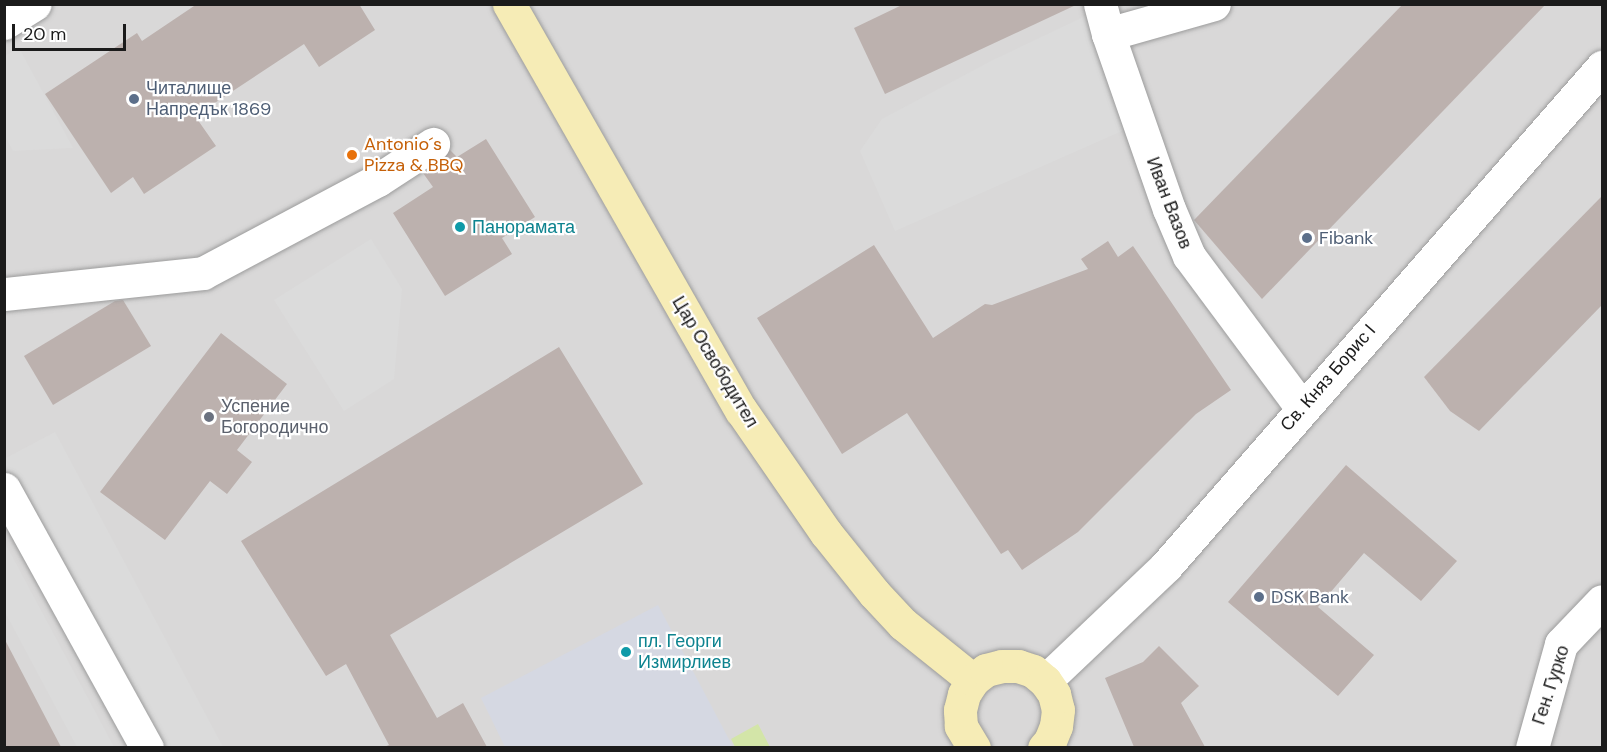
<!DOCTYPE html>
<html>
<head>
<meta charset="utf-8">
<style>
  body { margin:0 }
  #map { position:relative; width:1607px; height:752px; overflow:hidden; background:#ece6e1; font-family:"DM Sans",sans-serif }
  div>[style] { position:absolute }
  .residential>* { inset:0; background:#d9d8d8; transform-origin:0 0 }
  .grass>* { inset:0; background:#d3e5a8 }
  .parking>* { inset:0; background:#dbdbdb }
  .plaza>* { inset:0; background:#d5d8e2 }
  .building>* { inset:0; background:#bcb1ae }
  .roads { filter:drop-shadow(0 0 2px #9c9c9c) drop-shadow(0 0 2px #9c9c9c) }
  .minor>* { height:33px; margin:-16.5px; padding:0 16.5px; transform-origin:16.5px; border-radius:16.5px; background:#fff }
  .tertiary>* { height:33px; margin:-16.5px; padding:0 16.5px; transform-origin:16.5px; border-radius:16.5px; background:#fff }
  .secondary>* { height:33px; margin:-16.5px; padding:0 16.5px; transform-origin:16.5px; border-radius:16.5px; background:#f6ecb6 }
  .dots>* { width:16px; height:16px; translate:-50% -50%; box-sizing:border-box; border:3px solid #fff; border-radius:50% }
  span { translate:-50% -50%; white-space:nowrap; text-align:center; line-height:1.15; -webkit-text-stroke:4.5px #fff; paint-order:stroke }
  .service-label { font-size:18px; color:#4e5e75 }
  .left { translate:0 -50%; text-align:left }
  .food-label { font-size:18px; color:#c56008 }
  .street-label { font-size:18px; color:#1b1b1b }
  .culture-label { font-size:18px; color:#0d838f }
  .worship-label { font-size:18px; color:#5b616d }
  .frame { position:absolute; inset:0; border:6px solid #1b1b1b; pointer-events:none }
  .scale { position:absolute; left:12px; top:24px; width:114px; height:27px; box-sizing:border-box; border:3px solid #1b1b1b; border-top:0; padding-left:8px; font-size:18px; line-height:21px; white-space:nowrap; color:#1b1b1b; -webkit-text-stroke:4px #fff; paint-order:stroke }
</style>
</head>
<body>
<div id="map">
  <div class="residential">
    <i style="left:5px;top:5px;width:1597px;height:742px"></i>
  </div>
  <div class="grass">
    <i style="clip-path:polygon(758px 724px,770px 747px,735px 747px,731px 739px)"></i>
  </div>
  <div class="parking">
    <i style="clip-path:polygon(1096px 11px,1131px 127px,895px 231px,860px 151px,882px 119px,991px 61px)"></i>
    <i style="clip-path:polygon(19px 48px,73px 148px,13px 151px,5px 136px,5px 56px)"></i>
    <i style="clip-path:polygon(371px 239px,402px 289px,394px 379px,344px 411px,274px 300px)"></i>
    <i style="clip-path:polygon(55px 432px,223px 747px,156px 747px,5px 463px,4px 459px)"></i>
    <i style="clip-path:polygon(4px 543px,5px 543px,114px 747px,77px 747px,5px 612px)"></i>
  </div>
  <div class="plaza">
    <i style="clip-path:polygon(658px 605px,733px 747px,505px 747px,481px 698px)"></i>
  </div>
  <div class="building">
    <i style="clip-path:polygon(197px 4px,359px 4px,375px 30px,319px 67px,304px 44px,195px 116px,216px 146px,144px 194px,133px 177px,111px 193px,45px 94px,137px 33px,142px 41px)"></i>
    <i style="clip-path:polygon(904px 4px,1078px 4px,885px 94px,854px 28px)"></i>
    <i style="clip-path:polygon(1403px 4px,1546px 4px,1262px 299px,1194px 220px)"></i>
    <i style="clip-path:polygon(486px 139px,535px 217px,502px 238px,512px 254px,445px 296px,393px 213px,433px 187px,423px 173px,443px 160px,450px 150px,457px 157px)"></i>
    <i style="clip-path:polygon(1602px 196px,1602px 305px,1479px 431px,1450px 411px,1424px 377px)"></i>
    <i style="clip-path:polygon(1108px 241px,1118px 257px,1133px 246px,1231px 390px,1196px 414px,1078px 532px,1022px 570px,1008px 550px,1001px 554px,907px 413px,842px 454px,757px 318px,874px 245px,933px 338px,985px 304px,992px 305px,1088px 269px,1081px 259px)"></i>
    <i style="clip-path:polygon(123px 300px,151px 346px,53px 405px,24px 356px,115px 301px)"></i>
    <i style="clip-path:polygon(221px 333px,287px 384px,237px 450px,252px 462px,227px 494px,210px 481px,165px 540px,100px 492px)"></i>
    <i style="clip-path:polygon(559px 347px,643px 484px,390px 635px,437px 718px,463px 703px,487px 747px,384px 747px,389px 745px,346px 664px,326px 676px,241px 541px)"></i>
    <i style="clip-path:polygon(1346px 465px,1457px 561px,1421px 601px,1364px 553px,1318px 607px,1374px 655px,1338px 696px,1228px 602px)"></i>
    <i style="clip-path:polygon(4px 638px,61px 747px,4px 747px)"></i>
    <i style="clip-path:polygon(1159px 646px,1199px 686px,1181px 703px,1205px 747px,1134px 747px,1105px 678px,1143px 662px)"></i>
  </div>
  <div class="roads">
    <div class="minor">
      <i style="left:1100px;top:4px;width:31px;rotate:75deg"></i>
      <i style="left:1108px;top:34px;width:185px;rotate:70.8deg"></i>
      <i style="left:1169px;top:209px;width:51px;rotate:66.9deg"></i>
      <i style="left:1189px;top:256px;width:189px;rotate:53.4deg"></i>
      <i style="left:1108px;top:34px;width:110px;rotate:-15.8deg"></i>
      <i style="left:4px;top:294px;width:200px;rotate:-6deg"></i>
      <i style="left:203px;top:273px;width:198px;rotate:-28deg"></i>
      <i style="left:378px;top:180px;width:66px;rotate:-33.2deg"></i>
      <i style="left:4px;top:489px;width:296px;rotate:61.1deg"></i>
      <i style="left:1532px;top:748px;width:108px;rotate:-74.4deg"></i>
      <i style="left:1561px;top:644px;width:59px;rotate:-46.4deg"></i>
    </div>
    <div class="tertiary">
      <i style="left:4px;top:23px;width:36px;rotate:-32deg"></i>
      <i style="left:1045px;top:681px;width:167px;rotate:-43.5deg"></i>
      <i style="left:1166px;top:566px;width:663px;rotate:-48.85deg"></i>
    </div>
    <div class="secondary">
      <i style="left:509px;top:4px;width:468px;rotate:60.3deg"></i>
      <i style="left:741px;top:410px;width:150px;rotate:55.4deg"></i>
      <i style="left:826px;top:533px;width:77px;rotate:51.3deg"></i>
      <i style="left:874px;top:593px;width:42px;rotate:46.9deg"></i>
      <i style="left:903px;top:624px;width:90px;rotate:38.7deg"></i>
      <i style="left:974px;top:748px;width:26px;rotate:-121deg"></i>
      <i style="left:961px;top:726px;width:16px;rotate:-94deg"></i>
      <i style="left:960px;top:710px;width:16px;rotate:-76deg"></i>
      <i style="left:964px;top:694px;width:17px;rotate:-57deg"></i>
      <i style="left:973px;top:680px;width:16px;rotate:-38deg"></i>
      <i style="left:986px;top:670px;width:16px;rotate:-14deg"></i>
      <i style="left:1002px;top:666px;width:16px"></i>
      <i style="left:1018px;top:666px;width:16px;rotate:18deg"></i>
      <i style="left:1033px;top:671px;width:16px;rotate:40deg"></i>
      <i style="left:1045px;top:681px;width:16px;rotate:55deg"></i>
      <i style="left:1054px;top:694px;width:16px;rotate:76deg"></i>
      <i style="left:1058px;top:710px;width:16px;rotate:97deg"></i>
      <i style="left:1056px;top:726px;width:16px;rotate:112deg"></i>
      <i style="left:1050px;top:741px;width:9px;rotate:131deg"></i>
    </div>
  </div>
  <div class="dots">
    <i style="left:134px;top:99px;background:#5c6f8a"></i>
    <i style="left:352px;top:155px;background:#e8710a"></i>
    <i style="left:460px;top:227px;background:#0f9aa8"></i>
    <i style="left:1307px;top:238px;background:#5c6f8a"></i>
    <i style="left:209px;top:417px;background:#6b7280"></i>
    <i style="left:1259px;top:597px;background:#5c6f8a"></i>
    <i style="left:626px;top:652px;background:#0f9aa8"></i>
  </div>
  <div class="service-label">
    <span class="left" style="left:146px;top:99px">Читалище<br>Напредък 1869</span>
    <span class="left" style="left:1319px;top:238px">Fibank</span>
    <span class="left" style="left:1271px;top:597px">DSK Bank</span>
  </div>
  <div class="food-label">
    <span class="left" style="left:364px;top:155px">Antonio´s<br>Pizza &amp; BBQ</span>
  </div>
  <div class="street-label">
    <span style="left:1169px;top:203px;rotate:69deg">Иван Вазов</span>
    <span style="left:715px;top:362px;rotate:59deg">Цар Освободител</span>
    <span style="left:1328px;top:378px;rotate:-49deg">Св. Княз Борис I</span>
    <span style="left:1551px;top:685px;rotate:-72deg">Ген. Гурко</span>
  </div>
  <div class="culture-label">
    <span class="left" style="left:472px;top:227px">Панорамата</span>
    <span class="left" style="left:638px;top:652px">пл. Георги<br>Измирлиев</span>
  </div>
  <div class="worship-label">
    <span class="left" style="left:221px;top:417px">Успение<br>Богородично</span>
  </div>
  <div class="frame"></div>
  <div class="scale">20 m</div>
</div>
</body>
</html>
